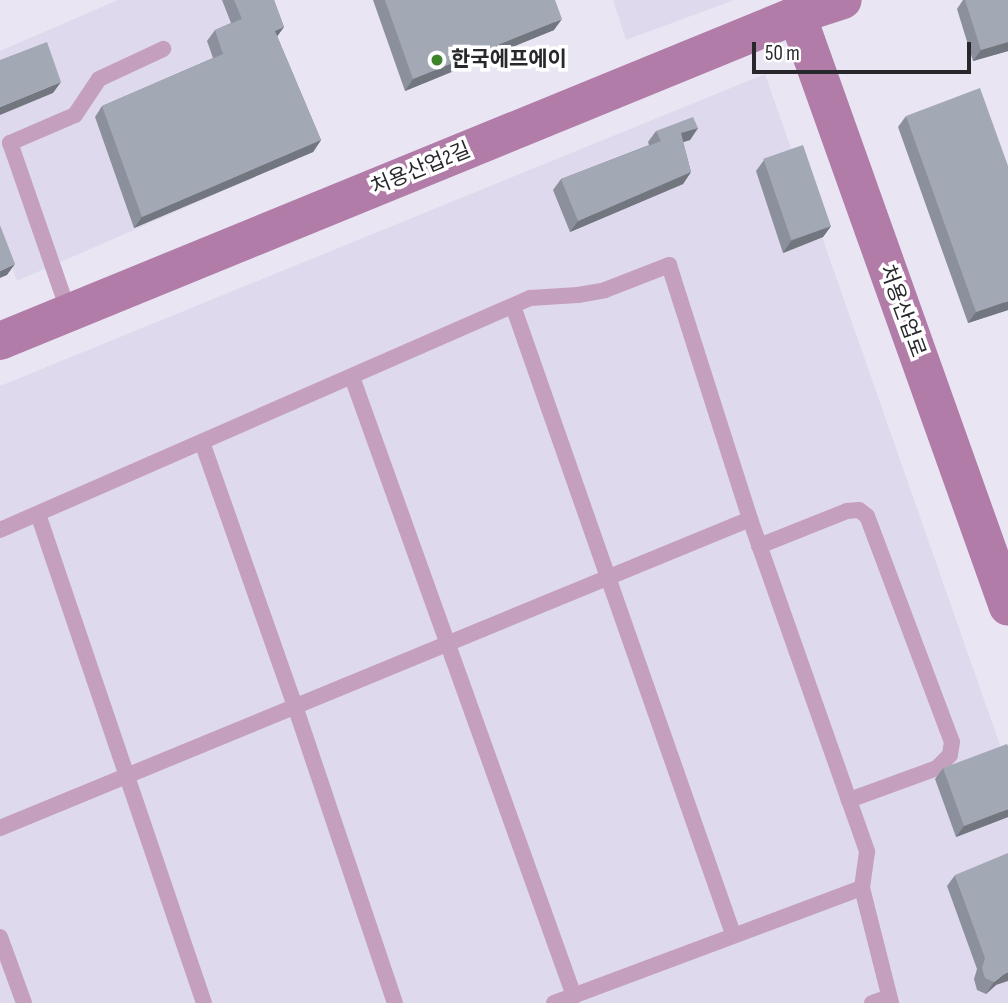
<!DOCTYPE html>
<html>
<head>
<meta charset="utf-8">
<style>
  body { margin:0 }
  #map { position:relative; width:1008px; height:1003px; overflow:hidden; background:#e9e5f3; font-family:"Sofia Sans Condensed","Noto Sans KR",sans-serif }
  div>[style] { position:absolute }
  .built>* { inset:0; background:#dfd9ee }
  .lane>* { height:16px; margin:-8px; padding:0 8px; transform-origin:8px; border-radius:8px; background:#c5a0be }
  .secondary>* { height:38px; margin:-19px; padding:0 19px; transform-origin:19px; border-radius:19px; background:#b27ca9 }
  .wall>* { inset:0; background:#8c909c }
  .shaded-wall>* { inset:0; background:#72767f }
  .building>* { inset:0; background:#a3a8b5; transform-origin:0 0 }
  .dots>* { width:19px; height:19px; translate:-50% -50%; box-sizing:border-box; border:4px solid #fff; border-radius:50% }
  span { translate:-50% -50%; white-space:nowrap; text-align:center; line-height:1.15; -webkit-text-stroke:7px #fff; paint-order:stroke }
  .poi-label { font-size:21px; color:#28272c; font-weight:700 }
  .left { translate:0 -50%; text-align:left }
  .street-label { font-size:21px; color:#28272c }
  .scale { position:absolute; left:752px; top:42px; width:219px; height:32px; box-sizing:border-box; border:4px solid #28272c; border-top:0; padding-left:9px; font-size:21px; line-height:24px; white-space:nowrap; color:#28272c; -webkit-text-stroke:5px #fff; paint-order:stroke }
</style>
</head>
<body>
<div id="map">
  <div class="built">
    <i style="clip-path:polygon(118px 0,262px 0,317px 150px,17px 281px,0 235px,0 51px)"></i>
    <i style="clip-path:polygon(613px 0,734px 0,626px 40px)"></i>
    <i style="clip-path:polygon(765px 74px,1008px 768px,1008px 1003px,0 1003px,0 386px)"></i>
  </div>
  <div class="lane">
    <i style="left:513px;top:306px;width:665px;rotate:70.69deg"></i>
    <i style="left:69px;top:313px;width:180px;rotate:-109.1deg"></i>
    <i style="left:10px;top:143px;width:71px;rotate:-23.3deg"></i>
    <i style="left:75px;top:115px;width:43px;rotate:-56.3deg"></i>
    <i style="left:99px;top:79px;width:71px;rotate:-25.1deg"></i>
    <i style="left:352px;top:377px;width:658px;rotate:70.27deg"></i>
    <i style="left:202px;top:442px;width:280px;rotate:70.6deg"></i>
    <i style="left:295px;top:706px;width:313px;rotate:71.4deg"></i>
    <i style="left:38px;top:514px;width:516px;rotate:71.25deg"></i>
    <i style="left:0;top:530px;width:579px;rotate:-23.64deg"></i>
    <i style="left:530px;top:298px;width:48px;rotate:-3.6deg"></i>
    <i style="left:578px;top:295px;width:27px;rotate:-10deg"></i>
    <i style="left:605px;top:290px;width:69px;rotate:-21.3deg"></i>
    <i style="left:669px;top:265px;width:267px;rotate:72.3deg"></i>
    <i style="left:750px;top:519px;width:353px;rotate:70.6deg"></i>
    <i style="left:867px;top:852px;width:36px;rotate:98deg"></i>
    <i style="left:862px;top:888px;width:119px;rotate:75.8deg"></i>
    <i style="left:759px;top:546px;width:95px;rotate:-21.7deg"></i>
    <i style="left:847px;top:511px;width:12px;rotate:-5deg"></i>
    <i style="left:859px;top:510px;width:10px;rotate:37deg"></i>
    <i style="left:867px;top:516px;width:241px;rotate:69.4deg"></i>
    <i style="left:952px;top:742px;width:13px;rotate:99deg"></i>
    <i style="left:950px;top:755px;width:18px;rotate:135deg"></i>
    <i style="left:937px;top:768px;width:94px;rotate:160deg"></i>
    <i style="left:0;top:828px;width:811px;rotate:-22.39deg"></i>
    <i style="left:0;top:937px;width:70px;rotate:70deg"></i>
    <i style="left:554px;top:1003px;width:329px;rotate:-20.5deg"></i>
    <i style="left:872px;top:1003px;width:18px;rotate:-19deg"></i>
  </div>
  <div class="secondary">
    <i style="left:797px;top:15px;width:628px;rotate:70.38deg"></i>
    <i style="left:0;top:341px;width:861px;rotate:-22.25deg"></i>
    <i style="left:797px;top:15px;width:48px;rotate:-18.1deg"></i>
  </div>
  <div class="wall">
    <i style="clip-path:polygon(222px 0,274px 0,284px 27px,277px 36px,321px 140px,313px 152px,134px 228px,95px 117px,102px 106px,213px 58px,207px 41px,215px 30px,231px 23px)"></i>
    <i style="clip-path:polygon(373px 0,555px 0,554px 30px,405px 91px)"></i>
    <i style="clip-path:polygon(963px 0,1008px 0,1008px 51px,973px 61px,957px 9px)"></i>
    <i style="clip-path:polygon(906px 116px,1008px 310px,968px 323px,898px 127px)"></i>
    <i style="clip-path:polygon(698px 128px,690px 140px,683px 142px,691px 172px,683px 184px,570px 232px,553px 190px,561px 179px,649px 145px,648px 142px,656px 131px)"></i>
    <i style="clip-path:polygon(764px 160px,831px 226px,823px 237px,783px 253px,756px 171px)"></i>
    <i style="clip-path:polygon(943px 768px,1008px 817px,956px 837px,935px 779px)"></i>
    <i style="clip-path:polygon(955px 875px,996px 985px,986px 994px,977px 990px,974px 979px,977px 969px,947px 886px)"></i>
  </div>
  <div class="shaded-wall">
    <i style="clip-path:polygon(562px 19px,554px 30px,405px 91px,413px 79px)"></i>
    <i style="clip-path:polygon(284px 27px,276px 38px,275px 31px)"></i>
    <i style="clip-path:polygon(1008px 42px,1008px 51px,973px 61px,981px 50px)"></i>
    <i style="clip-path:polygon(61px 82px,53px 93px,0 115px,0 107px)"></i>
    <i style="clip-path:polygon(698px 128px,690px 140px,673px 145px,681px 133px)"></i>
    <i style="clip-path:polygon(321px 140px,313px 152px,134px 228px,142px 217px)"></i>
    <i style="clip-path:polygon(691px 172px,683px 184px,570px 232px,578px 221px)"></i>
    <i style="clip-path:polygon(831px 226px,823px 237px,783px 253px,791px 241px)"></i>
    <i style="clip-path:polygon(15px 264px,7px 275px,0 278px,0 271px)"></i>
    <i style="clip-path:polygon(1008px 301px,1008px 310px,968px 323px,976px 312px)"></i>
    <i style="clip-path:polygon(1008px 809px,1008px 817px,956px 837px,964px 826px)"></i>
    <i style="clip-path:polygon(1008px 972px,1008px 981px,996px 985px,986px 994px,994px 982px,1004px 974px)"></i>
  </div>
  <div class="building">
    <i style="clip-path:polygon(234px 0,274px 0,284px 27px,275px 31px,321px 140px,142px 217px,102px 106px,223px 54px,215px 30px,242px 19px)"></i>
    <i style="clip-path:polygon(385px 0,555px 0,562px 19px,413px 79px)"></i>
    <i style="clip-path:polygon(965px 0,1008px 0,1008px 42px,981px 50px)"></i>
    <i style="clip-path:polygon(47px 42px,61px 82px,0 107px,0 60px)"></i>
    <i style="clip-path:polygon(980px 88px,1008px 166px,1008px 301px,976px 312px,906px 116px)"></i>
    <i style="clip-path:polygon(693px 117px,698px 128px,681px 133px,691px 172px,578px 221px,561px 179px,661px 141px,656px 131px)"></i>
    <i style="left:803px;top:145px;width:86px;height:42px;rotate:71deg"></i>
    <i style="clip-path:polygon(0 225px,15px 264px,0 271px)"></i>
    <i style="clip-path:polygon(1007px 744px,1008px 746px,1008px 809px,964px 826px,943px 768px)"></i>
    <i style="clip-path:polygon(1008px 853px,1008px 972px,1004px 974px,994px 982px,985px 978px,982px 968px,985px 958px,955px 875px)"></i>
  </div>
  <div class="dots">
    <i style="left:437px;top:60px;background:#3d842a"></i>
  </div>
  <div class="poi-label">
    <span class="left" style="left:451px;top:60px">한국에프에이</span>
  </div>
  <div class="street-label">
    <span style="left:421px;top:169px;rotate:-22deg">처용산업2길</span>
    <span style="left:902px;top:311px;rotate:70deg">처용산업로</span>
  </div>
  <div class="scale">50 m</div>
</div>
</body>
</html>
